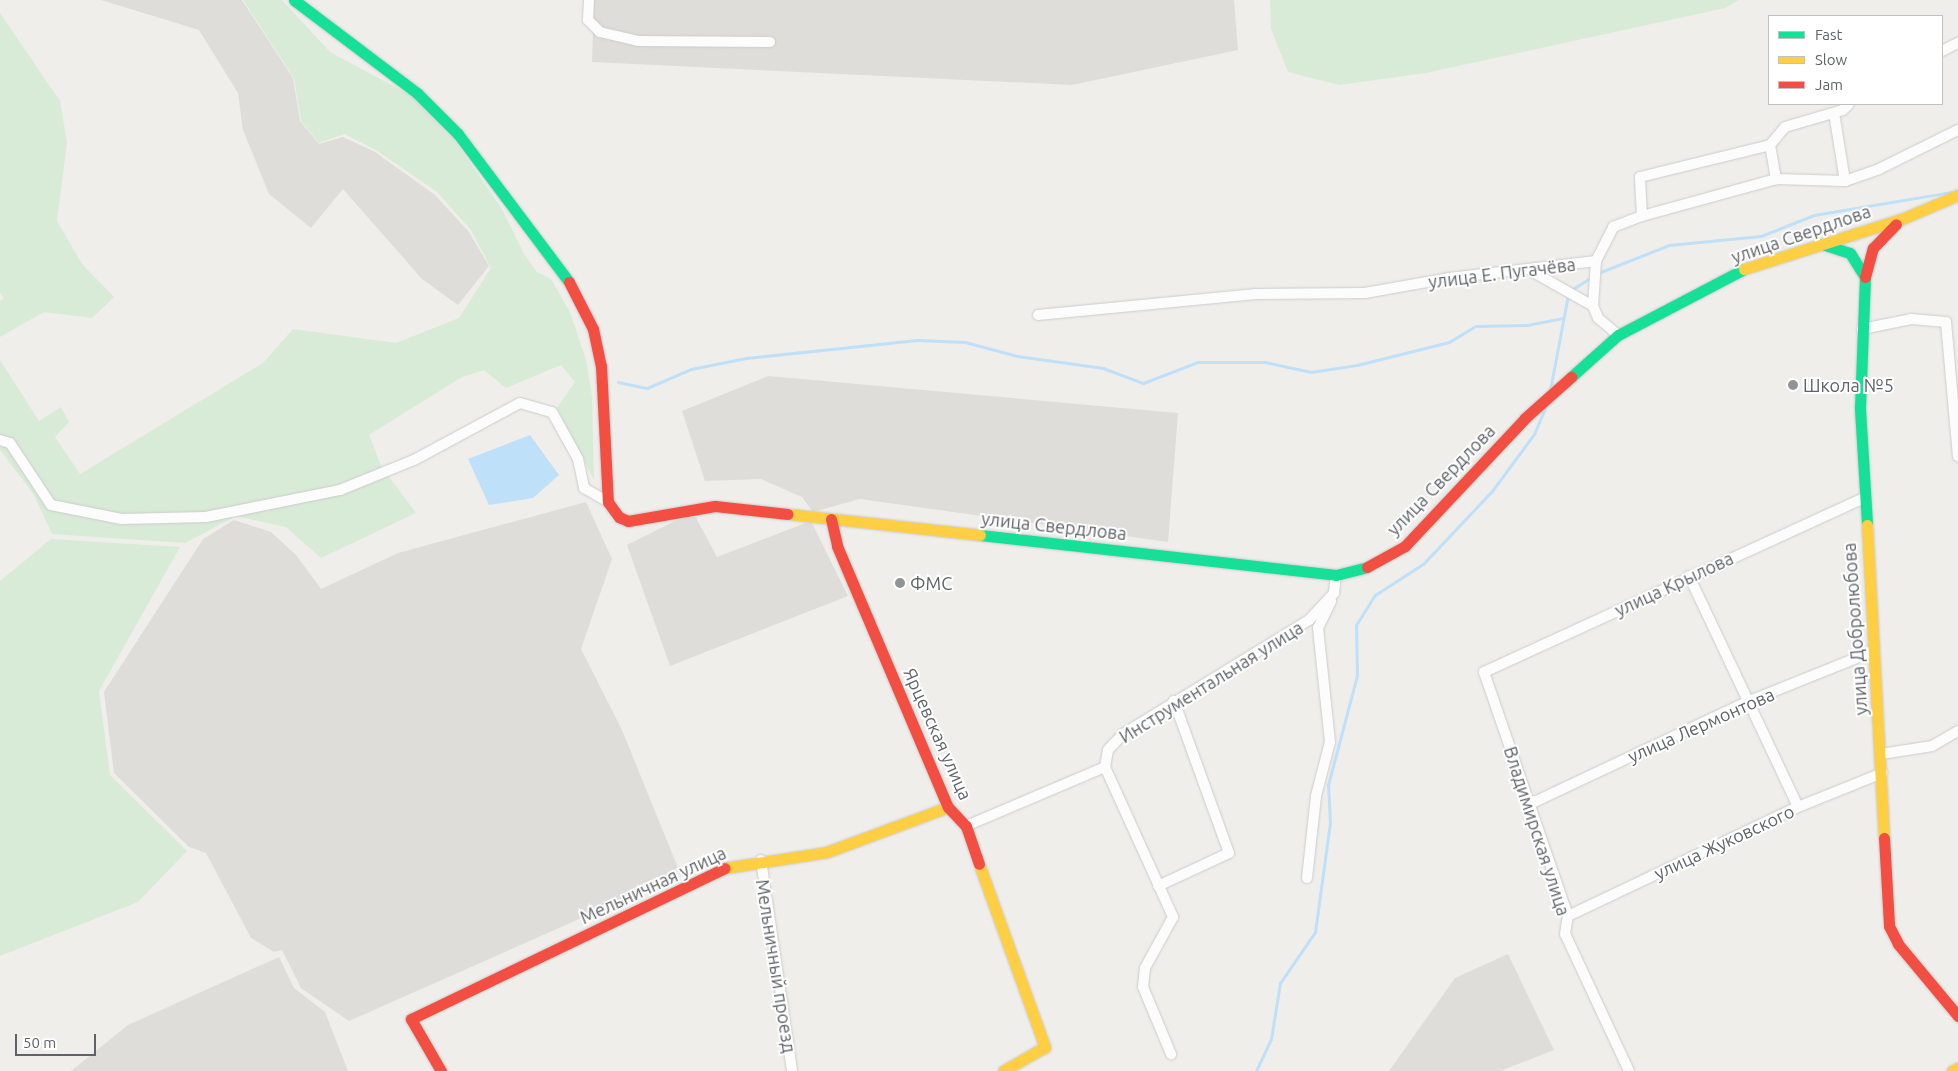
<!DOCTYPE html>
<html>
<head>
<meta charset="utf-8">
<style>
  body { margin:0 }
  #map { position:relative; width:1958px; height:1071px; overflow:hidden; background:#efeeea; font-family:Ubuntu,sans-serif }
  div>[style] { position:absolute }
  .industrial>* { inset:0; background:#dfddda }
  .green>* { inset:0; background:#d8ebd6 }
  .water>* { inset:0; background:#bfe0f9 }
  .stream>* { height:3px; margin:-1.5px; padding:0 1.5px; transform-origin:1.5px; border-radius:1.5px; background:#bfe0f9 }
  .roads { filter:drop-shadow(0 0 1px #cbcccc) drop-shadow(0 0 1px #cbcccc) }
  .street>* { height:10px; margin:-5px; padding:0 5px; transform-origin:5px; border-radius:5px; background:#fdfcfc }
  .fast>* { height:11px; margin:-5.5px; padding:0 5.5px; transform-origin:5.5px; border-radius:5.5px; background:#16e098 }
  .slow>* { height:11px; margin:-5.5px; padding:0 5.5px; transform-origin:5.5px; border-radius:5.5px; background:#ffcf43 }
  .jam>* { height:11px; margin:-5.5px; padding:0 5.5px; transform-origin:5.5px; border-radius:5.5px; background:#f24e42 }
  .dots>* { width:14px; height:14px; translate:-50% -50%; box-sizing:border-box; border:2px solid #fff; border-radius:50% }
  span { translate:-50% -50%; white-space:nowrap; text-align:center; line-height:1.15; -webkit-text-stroke:4px #fff; paint-order:stroke }
  .street-label { font-size:18px; color:#5f6368 }
  .poi-label { font-size:18px; color:#5f6368 }
  .left { translate:0 -50%; text-align:left }
  .legend { position:absolute; left:1768px; top:15px; width:175px; height:90px; box-sizing:border-box; background:#fff; border:1px solid #bfc1c3; margin:0; padding:6px 9px; list-style:none; font-size:15px; color:#5f6368 }
  .legend li { display:flex; align-items:center; gap:10px; height:25px }
  .legend b { width:25px; border:1px solid #bfc1c3 }
  .scale { position:absolute; left:15px; top:1034px; width:81px; height:22px; box-sizing:border-box; border:2px solid #5f6368; border-top:0; padding-left:6px; font-size:15px; line-height:18px; white-space:nowrap; color:#5f6368; -webkit-text-stroke:4px #fff; paint-order:stroke }
</style>
</head>
<body>
<div id="map">
  <div class="industrial">
    <i style="clip-path:polygon(101px 0,242px 0,293px 78px,300px 121px,319px 144px,343px 137px,375px 152px,435px 195px,469px 232px,489px 266px,458px 305px,422px 279px,343px 189px,311px 228px,269px 194px,243px 130px,238px 93px,199px 30px)"></i>
    <i style="clip-path:polygon(594px 0,1234px 0,1238px 50px,1072px 85px,592px 62px)"></i>
    <i style="clip-path:polygon(768px 376px,1178px 413px,1168px 542px,860px 499px,813px 512px,802px 497px,761px 479px,705px 481px,682px 411px)"></i>
    <i style="clip-path:polygon(586px 502px,612px 559px,581px 649px,622px 730px,678px 868px,638px 893px,349px 1021px,301px 988px,282px 950px,274px 952px,251px 938px,206px 853px,189px 847px,114px 773px,104px 692px,203px 539px,234px 520px,271px 532px,296px 555px,321px 589px,398px 553px)"></i>
    <i style="clip-path:polygon(693px 512px,717px 557px,811px 521px,848px 596px,670px 666px,627px 545px)"></i>
    <i style="clip-path:polygon(1508px 954px,1554px 1050px,1500px 1071px,1389px 1071px,1455px 978px)"></i>
    <i style="clip-path:polygon(279px 957px,294px 988px,325px 1012px,348px 1071px,71px 1071px,128px 1025px)"></i>
  </div>
  <div class="green">
    <i style="clip-path:polygon(243px 0,282px 0,330px 52px,410px 95px,455px 141px,502px 209px,524px 254px,537px 272px,551px 279px,570px 312px,586px 360px,592px 396px,594px 480px,557px 408px,575px 382px,561px 365px,506px 388px,484px 370px,462px 377px,369px 435px,381px 466px,416px 513px,321px 558px,286px 527px,236px 516px,185px 543px,52px 534px,34px 495px,0 450px,0 360px,39px 421px,61px 407px,69px 422px,55px 437px,80px 474px,263px 363px,293px 329px,396px 343px,459px 318px,491px 268px,471px 230px,437px 192px,376px 150px,344px 134px,319px 143px,301px 121px,294px 78px)"></i>
    <i style="clip-path:polygon(1270px 0,1739px 0,1725px 8px,1426px 73px,1339px 85px,1288px 72px,1271px 29px)"></i>
    <i style="clip-path:polygon(0 13px,60px 101px,67px 143px,57px 221px,82px 264px,114px 297px,92px 318px,44px 312px,0 337px,0 301px,4px 298px,0 292px)"></i>
    <i style="clip-path:polygon(51px 539px,180px 547px,99px 691px,110px 775px,187px 851px,138px 902px,0 956px,0 581px)"></i>
  </div>
  <div class="water">
    <i style="clip-path:polygon(530px 435px,559px 475px,533px 498px,489px 505px,468px 459px)"></i>
  </div>
  <div class="stream">
    <i style="left:1598px;top:273px;width:76px;rotate:-21.5deg"></i>
    <i style="left:1669px;top:245px;width:92px;rotate:-5.6deg"></i>
    <i style="left:1761px;top:236px;width:57px;rotate:-21.6deg"></i>
    <i style="left:1814px;top:215px;width:140px;rotate:-9.5deg"></i>
    <i style="left:1571px;top:290px;width:26px;rotate:-32deg"></i>
    <i style="left:618px;top:382px;width:30px;rotate:12deg"></i>
    <i style="left:647px;top:388px;width:48px;rotate:-23.4deg"></i>
    <i style="left:691px;top:369px;width:56px;rotate:-11.3deg"></i>
    <i style="left:746px;top:358px;width:172px;rotate:-6deg"></i>
    <i style="left:917px;top:340px;width:48px;rotate:2.4deg"></i>
    <i style="left:965px;top:342px;width:54px;rotate:15.1deg"></i>
    <i style="left:1017px;top:356px;width:87px;rotate:7.9deg"></i>
    <i style="left:1103px;top:368px;width:43px;rotate:20.6deg"></i>
    <i style="left:1143px;top:383px;width:59px;rotate:-20.9deg"></i>
    <i style="left:1198px;top:362px;width:67px"></i>
    <i style="left:1265px;top:362px;width:47px;rotate:12.3deg"></i>
    <i style="left:1311px;top:372px;width:47px;rotate:-8.7deg"></i>
    <i style="left:1357px;top:365px;width:95px;rotate:-14deg"></i>
    <i style="left:1449px;top:342px;width:31px;rotate:-31deg"></i>
    <i style="left:1476px;top:326px;width:51px;rotate:-1.1deg"></i>
    <i style="left:1527px;top:325px;width:36px;rotate:-11deg"></i>
    <i style="left:1550px;top:390px;width:97px;rotate:-79.3deg"></i>
    <i style="left:1256px;top:1071px;width:35px;rotate:-65deg"></i>
    <i style="left:1271px;top:1039px;width:57px;rotate:-80.9deg"></i>
    <i style="left:1280px;top:983px;width:62px;rotate:-55.5deg"></i>
    <i style="left:1315px;top:932px;width:111px;rotate:-82.2deg"></i>
    <i style="left:1330px;top:822px;width:37px;rotate:-93deg"></i>
    <i style="left:1328px;top:785px;width:114px;rotate:-75.2deg"></i>
    <i style="left:1357px;top:675px;width:50px;rotate:-91.1deg"></i>
    <i style="left:1356px;top:625px;width:36px;rotate:-58deg"></i>
    <i style="left:1375px;top:595px;width:57px;rotate:-32.9deg"></i>
    <i style="left:1423px;top:564px;width:100px;rotate:-46.6deg"></i>
    <i style="left:1492px;top:491px;width:71px;rotate:-53.6deg"></i>
    <i style="left:1534px;top:434px;width:28px;rotate:-67deg"></i>
  </div>
  <div class="roads">
    <div class="street">
      <i style="left:589px;top:0;width:20px;rotate:93deg"></i>
      <i style="left:588px;top:20px;width:17px;rotate:45deg"></i>
      <i style="left:600px;top:32px;width:39px;rotate:13deg"></i>
      <i style="left:638px;top:41px;width:132px;rotate:0.4deg"></i>
      <i style="left:1942px;top:51px;width:18px;rotate:-27deg"></i>
      <i style="left:1834px;top:113px;width:69px;rotate:80.8deg"></i>
      <i style="left:1770px;top:145px;width:35px;rotate:80deg"></i>
      <i style="left:1642px;top:216px;width:39px;rotate:-93deg"></i>
      <i style="left:1640px;top:177px;width:134px;rotate:-13.8deg"></i>
      <i style="left:1770px;top:145px;width:23px;rotate:-50deg"></i>
      <i style="left:1785px;top:127px;width:60px;rotate:-16.3deg"></i>
      <i style="left:1843px;top:110px;width:8px;rotate:-45deg"></i>
      <i style="left:1533px;top:272px;width:69px;rotate:29.5deg"></i>
      <i style="left:1593px;top:306px;width:45px;rotate:-86.2deg"></i>
      <i style="left:1593px;top:306px;width:13px;rotate:67deg"></i>
      <i style="left:1598px;top:318px;width:26px;rotate:40deg"></i>
      <i style="left:1038px;top:315px;width:219px;rotate:-5.5deg"></i>
      <i style="left:1256px;top:294px;width:109px;rotate:-0.5deg"></i>
      <i style="left:1365px;top:293px;width:85px;rotate:-10.1deg"></i>
      <i style="left:1449px;top:278px;width:148px;rotate:-6.6deg"></i>
      <i style="left:1596px;top:261px;width:38px;rotate:-63deg"></i>
      <i style="left:1613px;top:227px;width:31px;rotate:-21deg"></i>
      <i style="left:1642px;top:216px;width:139px;rotate:-15.4deg"></i>
      <i style="left:1776px;top:179px;width:69px;rotate:1.7deg"></i>
      <i style="left:1845px;top:181px;width:36px;rotate:-19deg"></i>
      <i style="left:1879px;top:169px;width:88px;rotate:-26.3deg"></i>
      <i style="left:1862px;top:329px;width:50px;rotate:-11.5deg"></i>
      <i style="left:1911px;top:319px;width:35px;rotate:5deg"></i>
      <i style="left:1946px;top:322px;width:135px;rotate:84.9deg"></i>
      <i style="left:0;top:440px;width:10px;rotate:17deg"></i>
      <i style="left:10px;top:443px;width:74px;rotate:56.5deg"></i>
      <i style="left:51px;top:505px;width:72px;rotate:11.2deg"></i>
      <i style="left:122px;top:519px;width:84px;rotate:-1.4deg"></i>
      <i style="left:206px;top:517px;width:137px;rotate:-11.4deg"></i>
      <i style="left:340px;top:490px;width:80px;rotate:-22.1deg"></i>
      <i style="left:414px;top:460px;width:120px;rotate:-28.3deg"></i>
      <i style="left:520px;top:403px;width:33px;rotate:16deg"></i>
      <i style="left:552px;top:412px;width:54px;rotate:61deg"></i>
      <i style="left:578px;top:459px;width:30px;rotate:78deg"></i>
      <i style="left:584px;top:488px;width:28px;rotate:30deg"></i>
      <i style="left:1689px;top:576px;width:255px;rotate:64.7deg"></i>
      <i style="left:1881px;top:754px;width:52px;rotate:-8.9deg"></i>
      <i style="left:1932px;top:746px;width:30px;rotate:-30deg"></i>
      <i style="left:1105px;top:767px;width:165px;rotate:65.6deg"></i>
      <i style="left:1173px;top:917px;width:58px;rotate:118.8deg"></i>
      <i style="left:1145px;top:968px;width:19px;rotate:96deg"></i>
      <i style="left:1143px;top:987px;width:73px;rotate:67.3deg"></i>
      <i style="left:1530px;top:804px;width:240px;rotate:-25.2deg"></i>
      <i style="left:1747px;top:702px;width:137px;rotate:-21.9deg"></i>
      <i style="left:966px;top:826px;width:151px;rotate:-23deg"></i>
      <i style="left:1105px;top:767px;width:17px;rotate:-80deg"></i>
      <i style="left:1108px;top:750px;width:22px;rotate:-47deg"></i>
      <i style="left:1123px;top:734px;width:218px;rotate:-31.5deg"></i>
      <i style="left:1309px;top:620px;width:37px;rotate:-47deg"></i>
      <i style="left:1334px;top:593px;width:18px;rotate:-84deg"></i>
      <i style="left:761px;top:860px;width:213px;rotate:81.6deg"></i>
      <i style="left:1307px;top:878px;width:82px;rotate:-83.7deg"></i>
      <i style="left:1316px;top:796px;width:56px;rotate:-75.5deg"></i>
      <i style="left:1330px;top:742px;width:115px;rotate:-96deg"></i>
      <i style="left:1318px;top:628px;width:30px;rotate:-64deg"></i>
      <i style="left:1158px;top:886px;width:78px;rotate:-24.9deg"></i>
      <i style="left:1229px;top:853px;width:162px;rotate:-109.9deg"></i>
      <i style="left:1568px;top:916px;width:255px;rotate:-25.4deg"></i>
      <i style="left:1798px;top:807px;width:91px;rotate:-22deg"></i>
      <i style="left:1629px;top:1071px;width:151px;rotate:-115deg"></i>
      <i style="left:1565px;top:934px;width:18px;rotate:-81deg"></i>
      <i style="left:1568px;top:916px;width:258px;rotate:-109deg"></i>
      <i style="left:1484px;top:672px;width:418px;rotate:-24.6deg"></i>
    </div>
    <div class="fast">
      <i style="left:294px;top:0;width:154px;rotate:37.1deg"></i>
      <i style="left:417px;top:93px;width:58px;rotate:45deg"></i>
      <i style="left:458px;top:134px;width:185px;rotate:53.1deg"></i>
      <i style="left:1822px;top:244px;width:29px;rotate:18deg"></i>
      <i style="left:1850px;top:253px;width:28px;rotate:58deg"></i>
      <i style="left:1865px;top:277px;width:132px;rotate:92.2deg"></i>
      <i style="left:1860px;top:409px;width:116px;rotate:86.5deg"></i>
      <i style="left:1571px;top:377px;width:63px;rotate:-41.8deg"></i>
      <i style="left:1618px;top:335px;width:142px;rotate:-27.6deg"></i>
      <i style="left:980px;top:535px;width:358px;rotate:6.4deg"></i>
      <i style="left:1336px;top:575px;width:32px;rotate:-14deg"></i>
    </div>
    <div class="slow">
      <i style="left:1744px;top:269px;width:166px;rotate:-17.6deg"></i>
      <i style="left:1902px;top:219px;width:61px;rotate:-23.2deg"></i>
      <i style="left:788px;top:514px;width:193px;rotate:6.2deg"></i>
      <i style="left:1867px;top:525px;width:313px;rotate:86.9deg"></i>
      <i style="left:979px;top:864px;width:195px;rotate:70.2deg"></i>
      <i style="left:1045px;top:1047px;width:48px;rotate:150.3deg"></i>
      <i style="left:725px;top:868px;width:103px;rotate:-8.9deg"></i>
      <i style="left:827px;top:852px;width:129px;rotate:-20.4deg"></i>
      <i style="left:1952px;top:1071px;width:7px;rotate:-27deg"></i>
    </div>
    <div class="jam">
      <i style="left:1865px;top:277px;width:30px;rotate:-75deg"></i>
      <i style="left:1873px;top:248px;width:33px;rotate:-46deg"></i>
      <i style="left:569px;top:282px;width:53px;rotate:62.9deg"></i>
      <i style="left:593px;top:329px;width:38px;rotate:78deg"></i>
      <i style="left:601px;top:366px;width:136px;rotate:87.1deg"></i>
      <i style="left:608px;top:502px;width:19px;rotate:54deg"></i>
      <i style="left:619px;top:517px;width:10px;rotate:24deg"></i>
      <i style="left:628px;top:521px;width:88px;rotate:-9.8deg"></i>
      <i style="left:715px;top:506px;width:73px;rotate:6.3deg"></i>
      <i style="left:831px;top:519px;width:28px;rotate:77deg"></i>
      <i style="left:837px;top:546px;width:284px;rotate:67deg"></i>
      <i style="left:948px;top:807px;width:26px;rotate:47deg"></i>
      <i style="left:966px;top:826px;width:40px;rotate:71.1deg"></i>
      <i style="left:1367px;top:567px;width:43px;rotate:-28.9deg"></i>
      <i style="left:1405px;top:546px;width:175px;rotate:-46.8deg"></i>
      <i style="left:1525px;top:418px;width:62px;rotate:-41.7deg"></i>
      <i style="left:1884px;top:838px;width:88px;rotate:86.7deg"></i>
      <i style="left:1889px;top:926px;width:20px;rotate:63deg"></i>
      <i style="left:1898px;top:944px;width:94px;rotate:50.2deg"></i>
      <i style="left:441px;top:1071px;width:60px;rotate:-120deg"></i>
      <i style="left:411px;top:1019px;width:348px;rotate:-25.7deg"></i>
    </div>
  </div>
  <div class="dots">
    <i style="left:1793px;top:385px;background:#919496"></i>
    <i style="left:900px;top:583px;background:#919496"></i>
  </div>
  <div class="street-label">
    <span style="left:1801px;top:234px;rotate:-19deg">улица Свердлова</span>
    <span style="left:1502px;top:273px;rotate:-7deg">улица Е. Пугачёва</span>
    <span style="left:1441px;top:480px;rotate:-46deg">улица Свердлова</span>
    <span style="left:1054px;top:526px;rotate:6deg">улица Свердлова</span>
    <span style="left:1674px;top:584px;rotate:-25deg">улица Крылова</span>
    <span style="left:1855px;top:629px;rotate:-94deg">улица Добролюбова</span>
    <span style="left:1211px;top:682px;rotate:-32deg">Инструментальная улица</span>
    <span style="left:1701px;top:725px;rotate:-24deg">улица Лермонтова</span>
    <span style="left:938px;top:734px;rotate:66deg">Ярцевская улица</span>
    <span style="left:1537px;top:831px;rotate:72deg">Владимирская улица</span>
    <span style="left:1724px;top:842px;rotate:-25deg">улица Жуковского</span>
    <span style="left:653px;top:885px;rotate:-25deg">Мельничная улица</span>
    <span style="left:776px;top:966px;rotate:81deg">Мельничный проезд</span>
  </div>
  <div class="poi-label">
    <span class="left" style="left:1803px;top:385px">Школа №5</span>
    <span class="left" style="left:910px;top:583px">ФМС</span>
  </div>
  <ul class="legend">
  <li><b style="height:6px;background:#16e098"></b>Fast</li>
  <li><b style="height:6px;background:#ffcf43"></b>Slow</li>
  <li><b style="height:6px;background:#f24e42"></b>Jam</li>
  </ul>
  <div class="scale">50 m</div>
</div>
</body>
</html>
